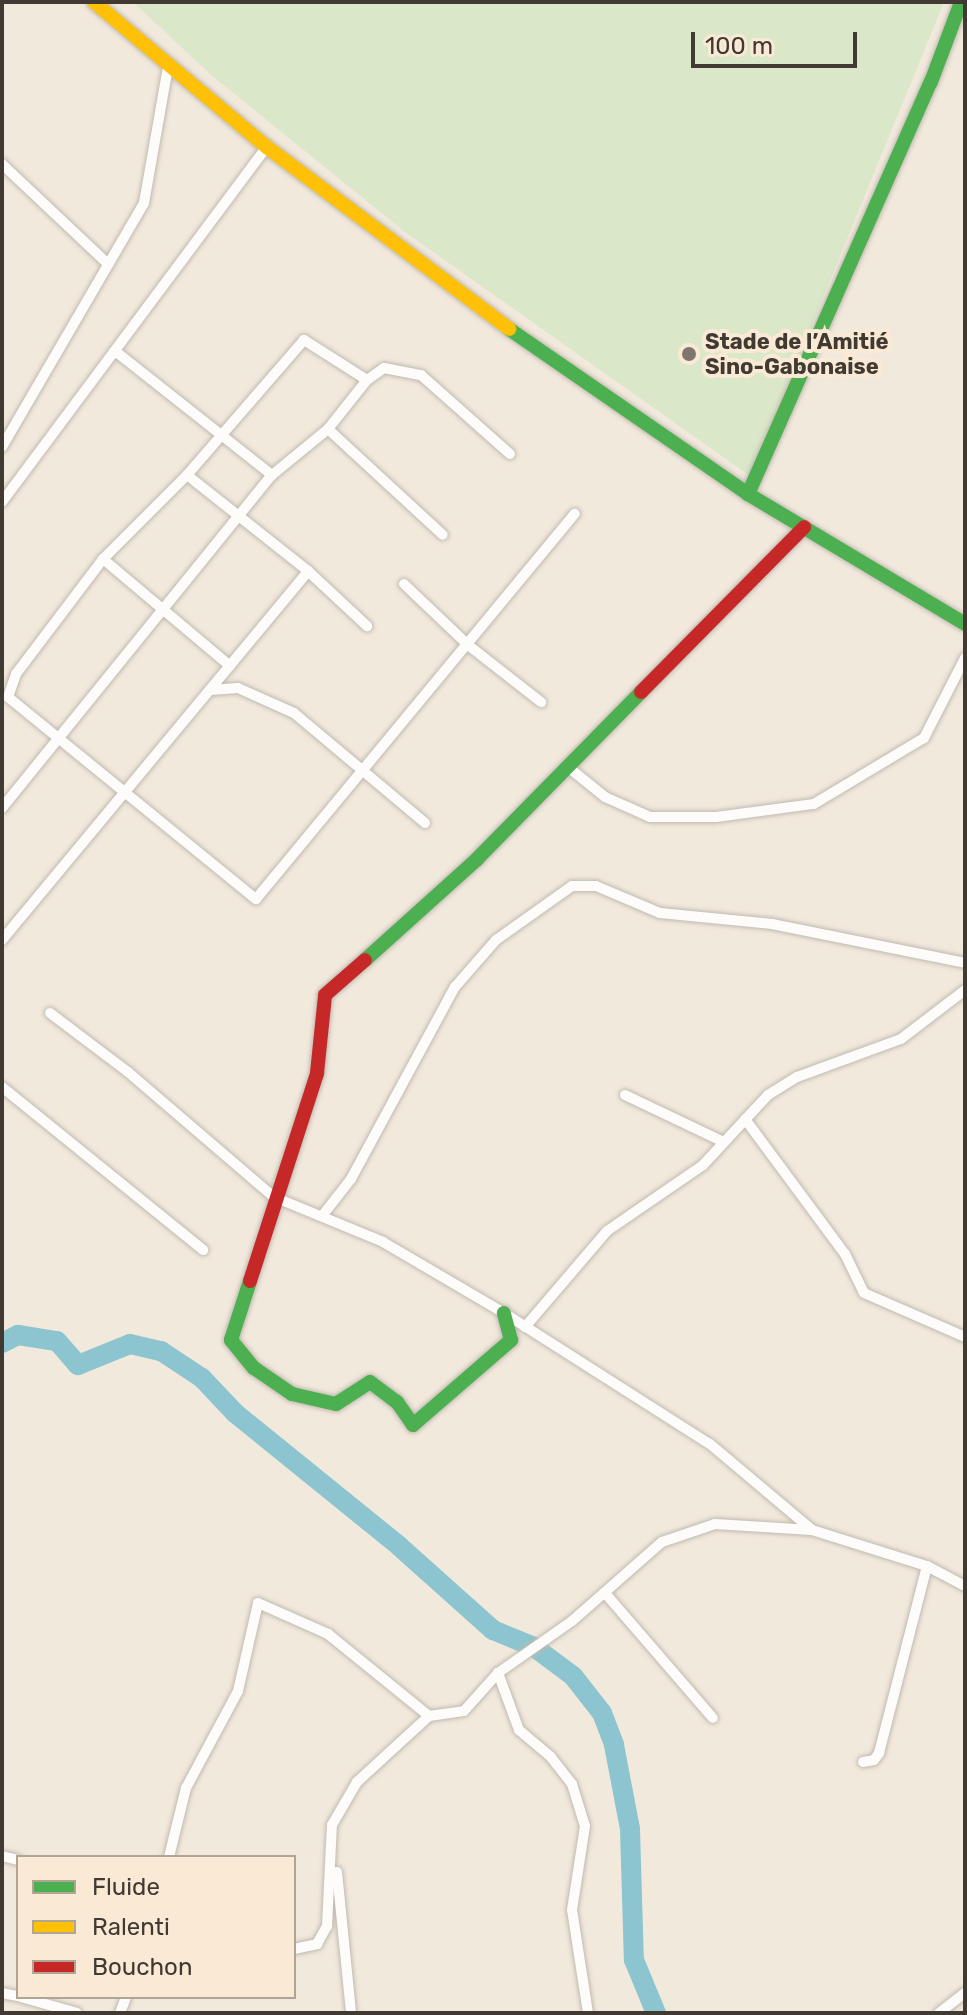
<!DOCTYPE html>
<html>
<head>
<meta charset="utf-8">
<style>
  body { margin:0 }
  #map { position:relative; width:967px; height:2015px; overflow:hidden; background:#f2e9dd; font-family:Rubik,sans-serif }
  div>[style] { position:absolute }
  .green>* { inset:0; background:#dae7c8 }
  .river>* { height:20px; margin:-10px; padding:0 10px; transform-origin:10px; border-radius:10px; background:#8cc5cf }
  .roads { filter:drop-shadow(0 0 2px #c0bab0) drop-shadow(0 0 2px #c0bab0) }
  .street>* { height:10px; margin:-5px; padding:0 5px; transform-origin:5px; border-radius:5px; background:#fdfcfa }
  .fast>* { height:14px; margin:-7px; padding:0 7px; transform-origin:7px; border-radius:7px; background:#4caf50 }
  .slow>* { height:14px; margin:-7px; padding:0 7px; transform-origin:7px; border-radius:7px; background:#ffc107 }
  .jam>* { height:14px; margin:-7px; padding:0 7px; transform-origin:7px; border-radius:7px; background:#c62828 }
  .dots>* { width:22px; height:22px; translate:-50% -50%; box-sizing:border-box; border:4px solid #faead5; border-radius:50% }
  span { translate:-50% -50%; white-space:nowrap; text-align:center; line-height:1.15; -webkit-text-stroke:8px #faead5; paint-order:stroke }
  .poi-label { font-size:22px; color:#413a32; font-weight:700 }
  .left { translate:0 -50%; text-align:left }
  .frame { position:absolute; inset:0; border:4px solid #413a32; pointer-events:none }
  .legend { position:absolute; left:16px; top:1855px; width:280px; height:144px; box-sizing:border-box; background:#faead5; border:2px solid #b0a494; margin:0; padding:10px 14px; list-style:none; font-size:24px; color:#413a32 }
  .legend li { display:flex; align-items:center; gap:16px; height:40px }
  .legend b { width:40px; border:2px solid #b0a494 }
  .scale { position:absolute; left:691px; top:32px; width:166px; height:36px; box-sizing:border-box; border:4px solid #413a32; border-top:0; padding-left:10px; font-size:24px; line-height:28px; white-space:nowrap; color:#413a32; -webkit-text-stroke:6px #faead5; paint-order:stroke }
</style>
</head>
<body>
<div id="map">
  <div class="green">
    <i style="clip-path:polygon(133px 2px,944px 2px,750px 476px,405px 232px,210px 74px)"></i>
  </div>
  <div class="river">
    <i style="left:2px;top:1343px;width:18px;rotate:-27deg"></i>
    <i style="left:18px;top:1335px;width:39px;rotate:9deg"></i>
    <i style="left:57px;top:1341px;width:32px;rotate:49deg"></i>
    <i style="left:78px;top:1365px;width:56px;rotate:-22deg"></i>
    <i style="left:130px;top:1344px;width:32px;rotate:13deg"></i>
    <i style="left:161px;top:1351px;width:49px;rotate:33.4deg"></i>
    <i style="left:202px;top:1378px;width:48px;rotate:46.7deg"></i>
    <i style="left:235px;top:1413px;width:211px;rotate:39deg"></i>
    <i style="left:399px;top:1546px;width:126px;rotate:41.8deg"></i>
    <i style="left:493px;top:1630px;width:44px;rotate:22.5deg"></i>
    <i style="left:534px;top:1647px;width:49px;rotate:36.6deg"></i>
    <i style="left:573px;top:1676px;width:47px;rotate:51.9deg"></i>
    <i style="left:602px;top:1713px;width:34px;rotate:69deg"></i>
    <i style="left:614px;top:1745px;width:86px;rotate:79.2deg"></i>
    <i style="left:630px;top:1829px;width:131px;rotate:88.3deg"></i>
    <i style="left:634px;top:1960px;width:57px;rotate:67.5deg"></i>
  </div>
  <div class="roads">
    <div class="street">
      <i style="left:2px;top:164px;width:146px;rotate:43.3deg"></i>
      <i style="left:115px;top:351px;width:200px;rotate:38.3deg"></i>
      <i style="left:367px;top:380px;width:75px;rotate:-147.6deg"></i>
      <i style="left:304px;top:340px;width:179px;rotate:130.9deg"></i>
      <i style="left:187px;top:475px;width:119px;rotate:135deg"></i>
      <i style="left:103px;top:559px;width:144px;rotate:127.1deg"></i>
      <i style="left:16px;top:674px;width:24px;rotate:109deg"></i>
      <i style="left:8px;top:697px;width:320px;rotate:39.2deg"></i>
      <i style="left:256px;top:899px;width:500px;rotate:-50.4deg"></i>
      <i style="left:328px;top:429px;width:156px;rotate:42.7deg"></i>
      <i style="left:2px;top:447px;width:282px;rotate:-59.8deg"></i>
      <i style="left:144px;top:203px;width:138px;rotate:-80deg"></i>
      <i style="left:187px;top:475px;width:154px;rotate:38.4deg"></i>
      <i style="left:308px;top:571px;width:81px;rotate:43deg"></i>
      <i style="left:2px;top:502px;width:443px;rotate:-53.3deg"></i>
      <i style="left:103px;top:559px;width:166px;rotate:40.1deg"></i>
      <i style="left:404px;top:584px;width:88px;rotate:43.6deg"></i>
      <i style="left:468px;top:645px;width:93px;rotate:38deg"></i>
      <i style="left:210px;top:690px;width:28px;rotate:-4deg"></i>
      <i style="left:238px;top:688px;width:61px;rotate:24.1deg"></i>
      <i style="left:294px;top:713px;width:171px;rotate:40deg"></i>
      <i style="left:568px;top:767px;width:48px;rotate:39deg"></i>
      <i style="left:605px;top:797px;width:49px;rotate:24deg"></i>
      <i style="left:650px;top:817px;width:66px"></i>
      <i style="left:716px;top:817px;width:99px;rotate:-7.6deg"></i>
      <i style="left:814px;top:804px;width:128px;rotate:-31deg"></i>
      <i style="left:924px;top:738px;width:90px;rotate:-62.9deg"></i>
      <i style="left:2px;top:808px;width:429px;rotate:-51deg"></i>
      <i style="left:272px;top:475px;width:72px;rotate:-39.4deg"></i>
      <i style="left:328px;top:429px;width:63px;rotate:-51.5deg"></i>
      <i style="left:367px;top:380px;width:21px;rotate:-35deg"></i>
      <i style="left:384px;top:368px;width:38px;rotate:11deg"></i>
      <i style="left:421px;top:375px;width:119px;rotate:41.6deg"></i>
      <i style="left:2px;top:940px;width:479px;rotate:-50.3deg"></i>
      <i style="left:50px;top:1013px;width:98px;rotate:37.1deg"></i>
      <i style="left:128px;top:1072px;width:192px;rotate:40.6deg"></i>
      <i style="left:274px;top:1197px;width:118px;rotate:22.4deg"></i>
      <i style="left:383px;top:1242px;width:140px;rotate:30.4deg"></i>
      <i style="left:504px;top:1313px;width:244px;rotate:32.5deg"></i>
      <i style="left:710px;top:1444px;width:133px;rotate:40.1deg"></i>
      <i style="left:2px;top:1087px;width:259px;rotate:39deg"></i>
      <i style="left:625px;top:1095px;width:110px;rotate:25.4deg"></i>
      <i style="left:745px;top:1119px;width:168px;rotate:53.5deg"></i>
      <i style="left:845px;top:1254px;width:43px;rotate:64deg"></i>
      <i style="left:864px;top:1293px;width:110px;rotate:23.5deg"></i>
      <i style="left:322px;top:1216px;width:47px;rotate:-51.9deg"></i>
      <i style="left:351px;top:1179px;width:218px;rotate:-61.6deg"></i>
      <i style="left:455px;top:987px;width:62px;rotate:-48.9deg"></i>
      <i style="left:496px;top:940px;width:93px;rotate:-35.4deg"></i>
      <i style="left:572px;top:886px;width:24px"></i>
      <i style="left:596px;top:886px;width:69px;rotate:22.9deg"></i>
      <i style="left:660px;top:913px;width:113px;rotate:5.6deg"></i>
      <i style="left:772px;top:924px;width:197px;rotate:11.4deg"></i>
      <i style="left:525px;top:1327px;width:126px;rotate:-49.5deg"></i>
      <i style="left:607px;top:1231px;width:116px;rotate:-34.5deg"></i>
      <i style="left:703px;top:1165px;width:96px;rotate:-47.1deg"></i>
      <i style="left:768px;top:1095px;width:34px;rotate:-32deg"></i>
      <i style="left:797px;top:1077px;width:111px;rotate:-20.1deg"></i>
      <i style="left:901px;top:1039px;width:81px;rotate:-37.4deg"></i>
      <i style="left:605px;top:1593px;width:165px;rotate:49.2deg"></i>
      <i style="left:863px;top:1762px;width:11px;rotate:-10deg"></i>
      <i style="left:874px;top:1760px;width:9px;rotate:-54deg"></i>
      <i style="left:879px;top:1753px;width:193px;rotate:-75.6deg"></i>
      <i style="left:2px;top:1856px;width:16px;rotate:14deg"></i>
      <i style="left:169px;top:1857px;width:71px;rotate:-76.2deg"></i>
      <i style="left:186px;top:1788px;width:110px;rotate:-61.8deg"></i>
      <i style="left:238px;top:1691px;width:90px;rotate:-77.2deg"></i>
      <i style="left:258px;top:1603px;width:77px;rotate:23.9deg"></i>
      <i style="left:328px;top:1634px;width:130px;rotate:39.1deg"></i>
      <i style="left:337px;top:1872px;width:142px;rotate:84.3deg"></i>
      <i style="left:294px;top:1949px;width:24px;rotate:-12deg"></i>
      <i style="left:317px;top:1944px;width:21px;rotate:-61deg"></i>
      <i style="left:327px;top:1926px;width:101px;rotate:-87.2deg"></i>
      <i style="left:332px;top:1825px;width:50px;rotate:-59.8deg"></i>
      <i style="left:357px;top:1782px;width:98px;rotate:-42.5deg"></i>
      <i style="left:429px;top:1716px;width:35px;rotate:-8deg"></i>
      <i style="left:464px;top:1711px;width:51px;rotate:-48.2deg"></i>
      <i style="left:2px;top:1993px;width:16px;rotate:11deg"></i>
      <i style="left:21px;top:1997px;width:58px;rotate:15.9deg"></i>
      <i style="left:120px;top:2013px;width:17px;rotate:-69deg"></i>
      <i style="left:588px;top:2013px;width:104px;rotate:-98.8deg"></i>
      <i style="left:572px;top:1910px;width:85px;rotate:-81.2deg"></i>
      <i style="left:585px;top:1826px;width:44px;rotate:-107.2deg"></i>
      <i style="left:572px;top:1784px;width:34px;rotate:-128deg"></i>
      <i style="left:551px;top:1757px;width:42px;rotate:-139.8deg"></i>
      <i style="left:519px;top:1730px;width:61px;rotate:-110.2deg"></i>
      <i style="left:498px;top:1673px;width:90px;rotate:-35.1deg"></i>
      <i style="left:572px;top:1621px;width:120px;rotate:-41.3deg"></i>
      <i style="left:662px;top:1542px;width:56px;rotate:-18.8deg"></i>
      <i style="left:715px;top:1524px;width:97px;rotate:3.5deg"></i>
      <i style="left:812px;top:1530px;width:121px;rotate:17.4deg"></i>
      <i style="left:927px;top:1566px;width:43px;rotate:27.8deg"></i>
      <i style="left:939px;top:2013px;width:33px;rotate:-38deg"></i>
    </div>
    <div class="fast">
      <i style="left:509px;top:329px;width:290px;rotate:34.6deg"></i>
      <i style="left:748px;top:494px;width:253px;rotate:30.9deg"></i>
      <i style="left:748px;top:494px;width:451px;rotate:-66.1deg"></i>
      <i style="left:931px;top:82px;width:85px;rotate:-69.4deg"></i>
      <i style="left:365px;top:960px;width:151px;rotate:-42deg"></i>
      <i style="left:477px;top:859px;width:234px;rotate:-45.5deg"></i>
      <i style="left:250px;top:1281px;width:62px;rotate:107.9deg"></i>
      <i style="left:231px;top:1340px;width:36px;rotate:51deg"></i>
      <i style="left:254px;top:1368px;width:46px;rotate:34.4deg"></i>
      <i style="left:292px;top:1394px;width:45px;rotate:12.8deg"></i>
      <i style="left:336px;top:1404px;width:40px;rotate:-32.9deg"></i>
      <i style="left:370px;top:1382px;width:34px;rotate:37deg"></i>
      <i style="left:397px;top:1402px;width:28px;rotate:55deg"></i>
      <i style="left:413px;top:1425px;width:130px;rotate:-40.9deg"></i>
      <i style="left:511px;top:1340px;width:28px;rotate:-105deg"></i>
    </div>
    <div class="slow">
      <i style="left:94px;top:2px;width:226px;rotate:40deg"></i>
      <i style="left:267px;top:147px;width:303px;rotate:36.9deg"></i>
    </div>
    <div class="jam">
      <i style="left:641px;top:692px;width:232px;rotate:-45.3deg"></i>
      <i style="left:250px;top:1281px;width:219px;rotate:-72.1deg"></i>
      <i style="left:317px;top:1073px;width:78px;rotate:-84.1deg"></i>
      <i style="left:325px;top:995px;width:53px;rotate:-41.2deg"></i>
    </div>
  </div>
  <div class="dots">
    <i style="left:689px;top:354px;background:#7f776e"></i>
  </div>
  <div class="poi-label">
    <span class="left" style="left:705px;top:354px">Stade de l’Amitié<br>Sino-Gabonaise</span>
  </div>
  <div class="frame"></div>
  <ul class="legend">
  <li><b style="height:10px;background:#4caf50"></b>Fluide</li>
  <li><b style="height:10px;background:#ffc107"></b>Ralenti</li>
  <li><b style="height:10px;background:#c62828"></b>Bouchon</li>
  </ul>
  <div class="scale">100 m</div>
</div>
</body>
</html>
